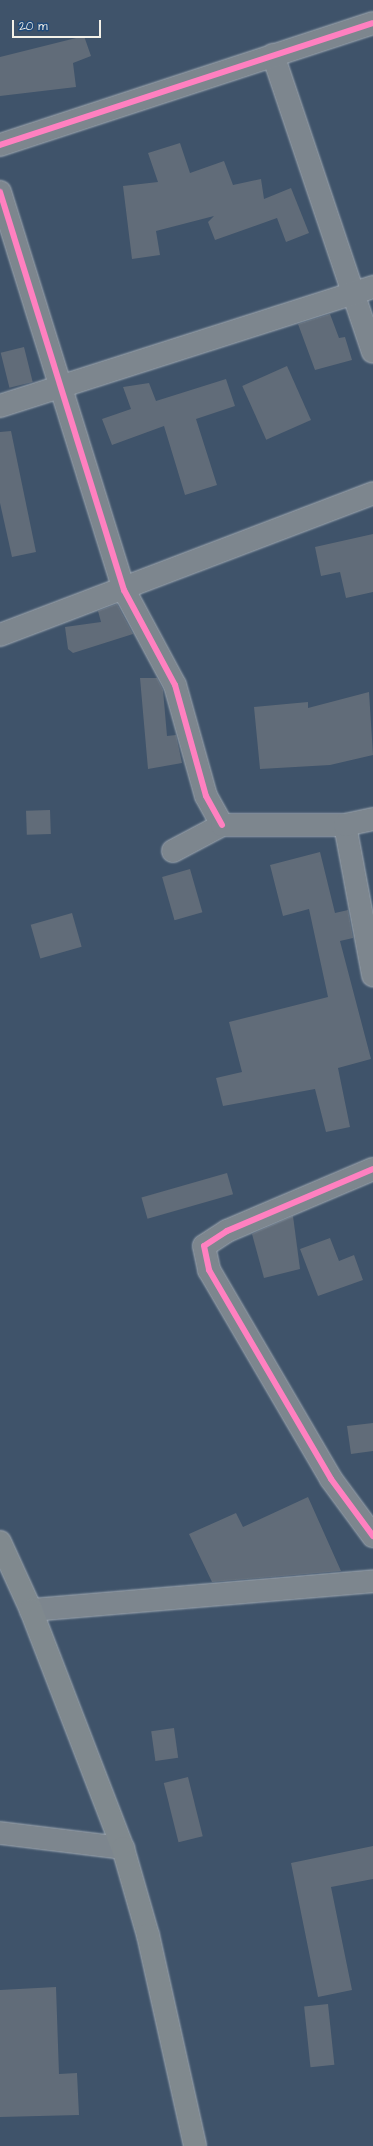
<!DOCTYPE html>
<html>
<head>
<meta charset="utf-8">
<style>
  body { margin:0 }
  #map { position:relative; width:373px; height:2146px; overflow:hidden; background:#3f536a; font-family:"Architects Daughter",sans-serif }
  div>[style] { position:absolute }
  .building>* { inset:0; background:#616c79; transform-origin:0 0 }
  .roads { filter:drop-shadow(0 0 1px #a0a9b2) drop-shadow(0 0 1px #a0a9b2) }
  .street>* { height:22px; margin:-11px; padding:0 11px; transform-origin:11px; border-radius:11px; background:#7d868e }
  .primary>* { height:22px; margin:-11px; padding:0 11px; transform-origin:11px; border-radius:11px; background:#80898e }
  .cycleway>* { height:6px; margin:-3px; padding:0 3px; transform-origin:3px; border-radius:3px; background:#ff80c0 }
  span { translate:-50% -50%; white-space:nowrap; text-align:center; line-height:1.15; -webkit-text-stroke:3.5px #1f4a7a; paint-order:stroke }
  .scale { position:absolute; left:12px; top:20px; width:89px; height:18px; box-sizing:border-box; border:2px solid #f4f1e8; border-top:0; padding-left:5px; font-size:12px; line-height:14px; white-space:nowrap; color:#f4f1e8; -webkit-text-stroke:3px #1f4a7a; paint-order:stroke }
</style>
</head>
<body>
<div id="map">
  <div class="building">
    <i style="clip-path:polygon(84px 36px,91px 56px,73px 63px,76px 87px,0 96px,0 57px)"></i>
    <i style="clip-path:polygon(180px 143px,190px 173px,224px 161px,233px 185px,261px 179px,264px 199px,291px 188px,309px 233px,286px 242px,277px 218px,215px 240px,208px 222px,214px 216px,156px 231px,160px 255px,132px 259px,123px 186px,158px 182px,148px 153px)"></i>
    <i style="clip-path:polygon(330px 314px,339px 338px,345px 337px,352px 360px,315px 370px,298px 324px)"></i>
    <i style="left:24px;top:347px;width:36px;height:24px;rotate:76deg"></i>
    <i style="left:287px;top:366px;width:59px;height:49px;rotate:66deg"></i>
    <i style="clip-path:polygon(226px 379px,235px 406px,196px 419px,217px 485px,185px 495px,164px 426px,112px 445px,102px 419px,131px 409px,123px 387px,149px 383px,156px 401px)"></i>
    <i style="clip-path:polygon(11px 431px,36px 552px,12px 557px,0 503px,0 432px)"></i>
    <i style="clip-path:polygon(373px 534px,373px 592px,346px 598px,340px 572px,321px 576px,315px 547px)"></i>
    <i style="clip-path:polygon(117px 604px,133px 634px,73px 653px,68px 649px,65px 627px,101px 622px,98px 611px)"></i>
    <i style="clip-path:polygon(140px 678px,157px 678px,163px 690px,167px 736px,176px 735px,182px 763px,148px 769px)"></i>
    <i style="clip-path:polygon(369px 692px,373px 755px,330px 765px,260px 769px,254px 707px,308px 702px,308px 708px)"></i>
    <i style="left:50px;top:810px;width:24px;height:24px;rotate:88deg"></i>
    <i style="clip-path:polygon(320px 852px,335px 913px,348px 910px,353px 938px,340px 941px,371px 1059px,338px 1068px,350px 1127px,326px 1132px,315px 1089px,223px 1106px,216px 1078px,242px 1072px,229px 1022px,328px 997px,309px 909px,283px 916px,270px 865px)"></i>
    <i style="left:190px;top:869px;width:45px;height:29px;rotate:74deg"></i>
    <i style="left:72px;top:913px;width:35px;height:43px;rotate:74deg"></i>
    <i style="left:227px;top:1173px;width:22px;height:89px;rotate:74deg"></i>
    <i style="clip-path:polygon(293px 1216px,300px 1269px,264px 1278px,252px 1234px)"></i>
    <i style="clip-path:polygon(330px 1238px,339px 1261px,354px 1255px,363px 1280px,318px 1296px,300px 1249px)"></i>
    <i style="clip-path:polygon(373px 1423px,373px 1451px,351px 1454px,347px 1426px)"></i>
    <i style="clip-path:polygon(308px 1497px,341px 1571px,212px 1582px,189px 1534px,236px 1513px,243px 1527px)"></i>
    <i style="left:174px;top:1728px;width:30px;height:23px;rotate:82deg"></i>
    <i style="left:188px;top:1777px;width:61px;height:25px;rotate:76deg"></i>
    <i style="clip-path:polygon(373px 1846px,373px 1879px,331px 1887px,352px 1990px,318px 1997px,291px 1863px)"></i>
    <i style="clip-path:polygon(56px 1987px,59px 2074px,77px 2073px,79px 2115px,0 2117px,0 1990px)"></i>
    <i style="left:328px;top:2004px;width:61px;height:24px;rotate:84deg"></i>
  </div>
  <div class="roads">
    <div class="street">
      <i style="left:273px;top:55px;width:313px;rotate:71.4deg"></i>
      <i style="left:0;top:145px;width:392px;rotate:-18.1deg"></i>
      <i style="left:0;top:192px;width:417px;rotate:72.7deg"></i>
      <i style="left:124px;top:590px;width:108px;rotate:61.8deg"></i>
      <i style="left:175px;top:685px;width:115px;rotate:74.4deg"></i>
      <i style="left:206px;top:796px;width:33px;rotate:61deg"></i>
      <i style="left:0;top:406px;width:392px;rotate:-17.7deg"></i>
      <i style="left:0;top:635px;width:399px;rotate:-20.8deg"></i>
      <i style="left:345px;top:825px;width:153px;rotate:79.4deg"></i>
      <i style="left:173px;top:851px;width:55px;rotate:-28deg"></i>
      <i style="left:222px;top:825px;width:123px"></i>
      <i style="left:345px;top:825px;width:29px;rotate:-12deg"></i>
      <i style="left:373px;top:1169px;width:159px;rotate:157deg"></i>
      <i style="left:227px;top:1231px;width:27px;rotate:147deg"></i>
      <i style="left:204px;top:1246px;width:25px;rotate:78deg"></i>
      <i style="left:209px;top:1270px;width:242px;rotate:59.7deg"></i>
      <i style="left:331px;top:1479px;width:71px;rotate:53.6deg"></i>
      <i style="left:31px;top:1610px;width:343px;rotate:-4.8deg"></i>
      <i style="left:0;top:1833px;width:124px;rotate:7deg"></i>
    </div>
    <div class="primary">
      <i style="left:0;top:1542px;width:75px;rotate:65.5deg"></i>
      <i style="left:31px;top:1610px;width:255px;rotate:68.9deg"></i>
      <i style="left:123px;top:1848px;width:91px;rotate:74deg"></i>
      <i style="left:148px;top:1935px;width:216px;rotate:77.4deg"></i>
    </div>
  </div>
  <div class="cycleway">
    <i style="left:0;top:145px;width:392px;rotate:-18.1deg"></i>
    <i style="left:0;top:192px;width:417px;rotate:72.7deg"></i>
    <i style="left:124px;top:590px;width:108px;rotate:61.8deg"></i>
    <i style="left:175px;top:685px;width:115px;rotate:74.4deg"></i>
    <i style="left:206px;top:796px;width:33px;rotate:61deg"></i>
    <i style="left:373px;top:1169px;width:159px;rotate:157deg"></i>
    <i style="left:227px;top:1231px;width:27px;rotate:147deg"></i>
    <i style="left:204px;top:1246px;width:25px;rotate:78deg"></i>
    <i style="left:209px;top:1270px;width:242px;rotate:59.7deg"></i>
    <i style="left:331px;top:1479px;width:71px;rotate:53.6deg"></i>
  </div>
  <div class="scale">20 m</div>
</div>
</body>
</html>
